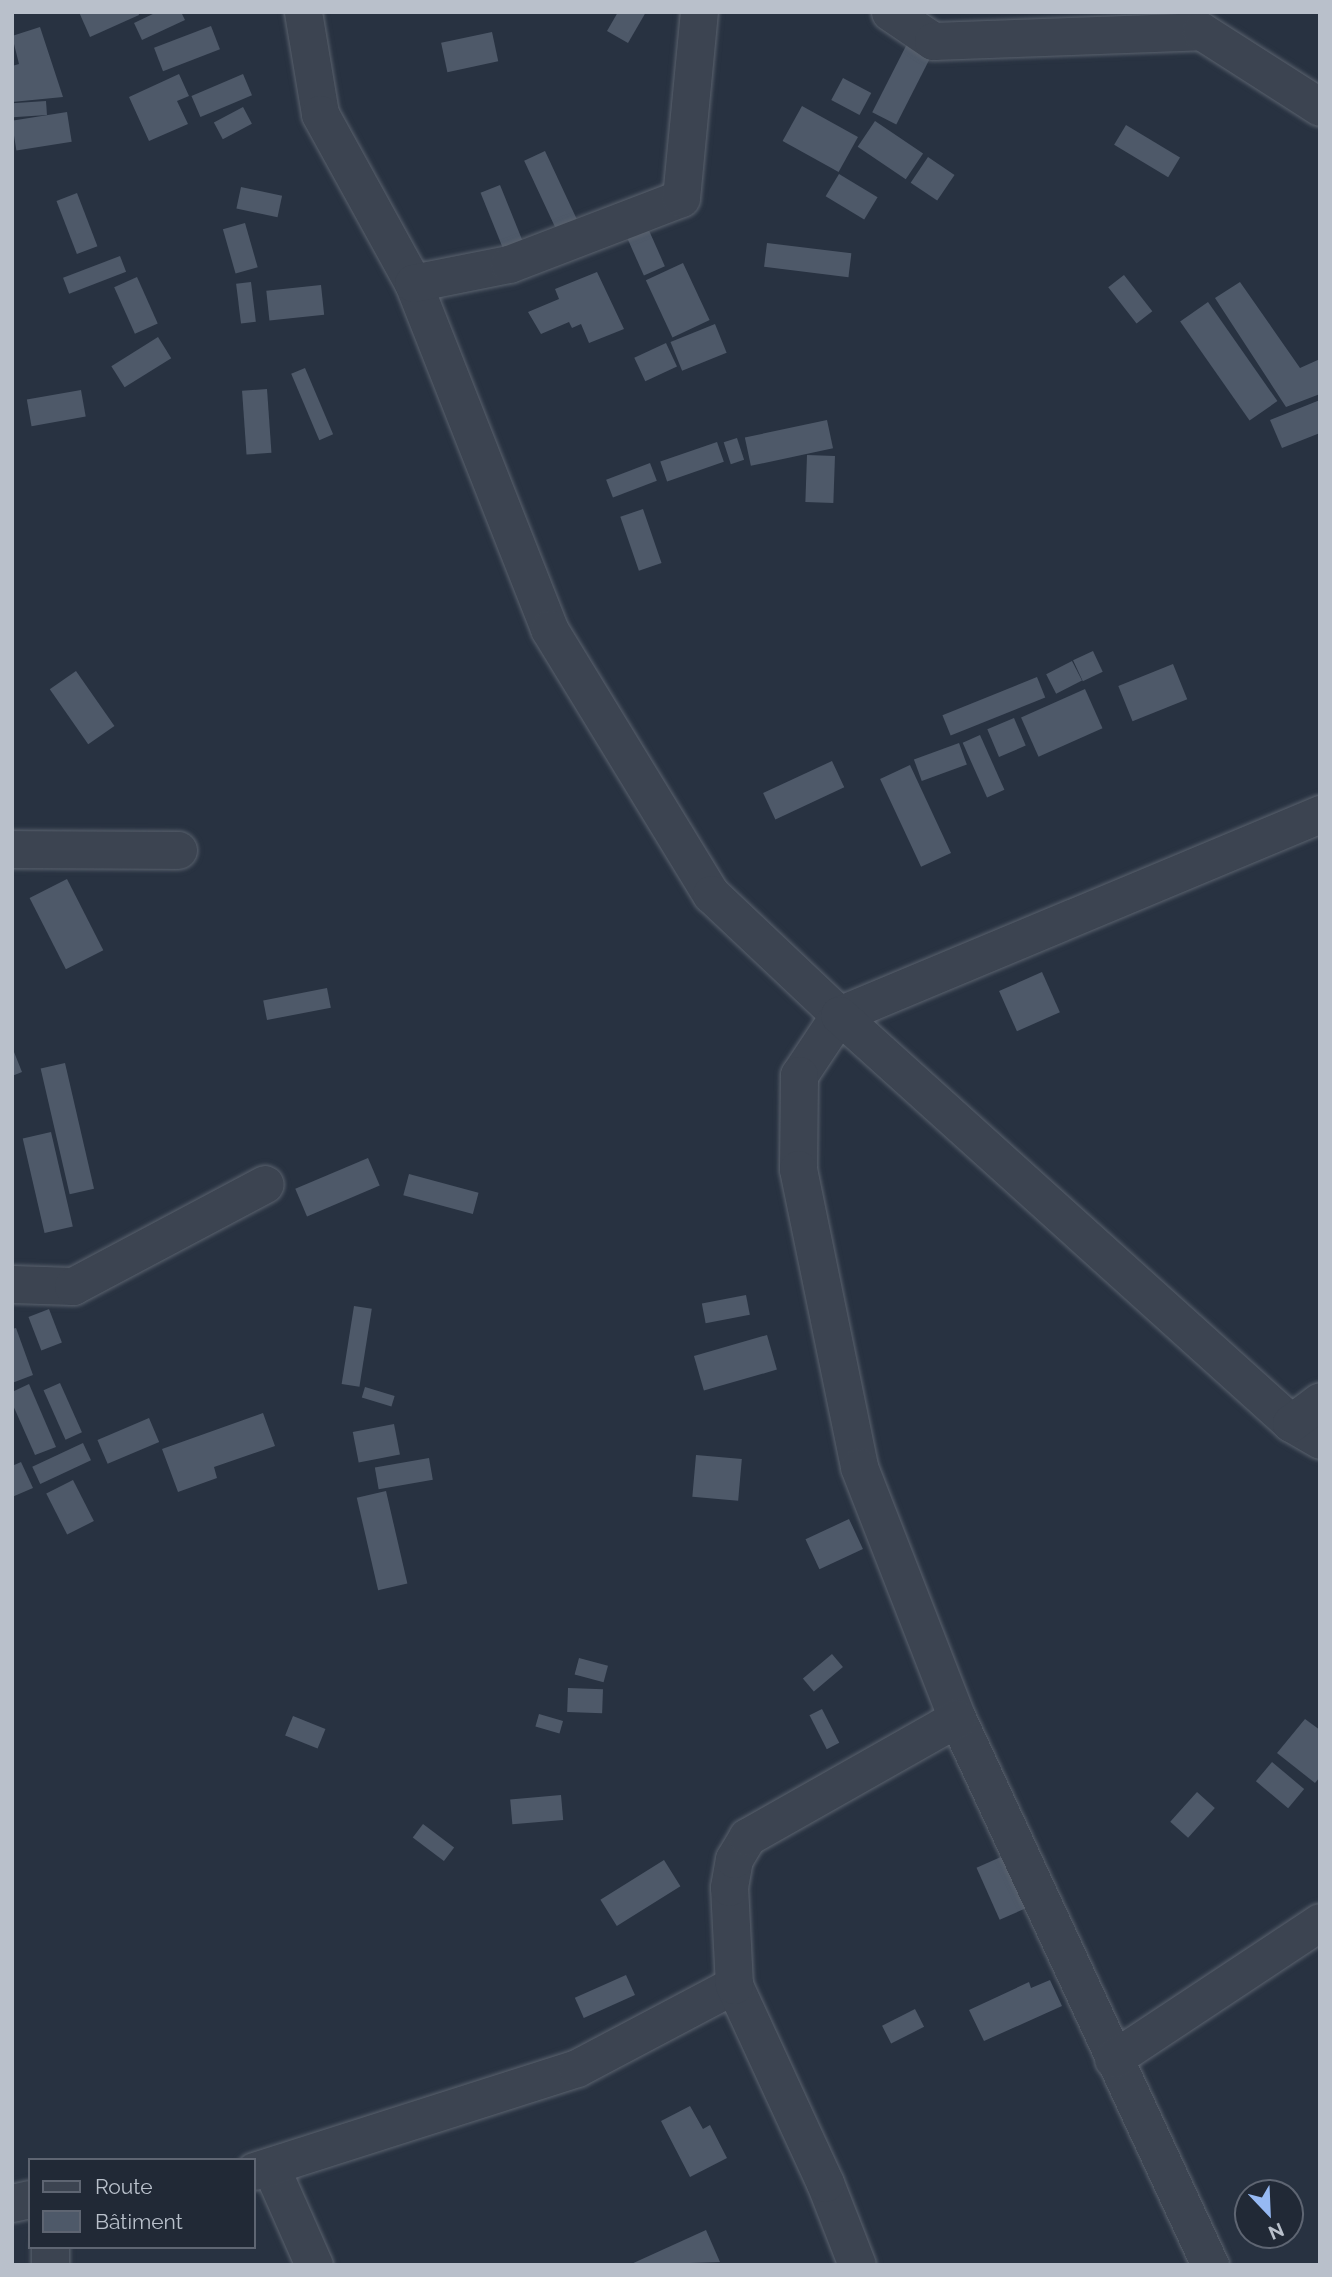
<!DOCTYPE html>
<html>
<head>
<meta charset="utf-8">
<style>
  body { margin:0 }
  #map { position:relative; width:1332px; height:2277px; overflow:hidden; background:#283241; font-family:Raleway,sans-serif }
  div>[style] { position:absolute }
  .building>* { inset:0; background:#4e5969; transform-origin:0 0 }
  .roads { filter:drop-shadow(0 0 2px #5a626e) drop-shadow(0 0 2px #5a626e) }
  .street>* { height:37px; margin:-18.5px; padding:0 18.5px; transform-origin:18.5px; border-radius:18.5px; background:#3c4451 }
  span { translate:-50% -50%; white-space:nowrap; text-align:center; line-height:1.15; -webkit-text-stroke:7px #212936; paint-order:stroke }
  .frame { position:absolute; inset:0; border:14px solid #b9c0cb; pointer-events:none }
  .legend { position:absolute; left:28px; top:2158px; width:228px; height:91px; box-sizing:border-box; background:#212936; border:2px solid #5e6572; margin:0; padding:9px 12px; list-style:none; font-size:21px; color:#b9c0cb }
  .legend li { display:flex; align-items:center; gap:14px; height:35px }
  .legend b { width:35px; border:2px solid #5e6572 }
  .north { position:absolute; left:1234px; top:2179px; width:70px; height:70px; box-sizing:border-box; background:#212936; border:2px solid #5e6572; border-radius:50%; rotate:157deg; font-size:19px; font-weight:700; line-height:28px; text-align:center; color:#b9c0cb }
  .north::after { content:''; display:block; margin:auto; width:24px; height:32px; background:#96b9f3; clip-path:polygon(50% 0,100% 100%,50% 72%,0 100%) }
</style>
</head>
<body>
<div id="map">
  <div class="building">
    <i style="clip-path:polygon(79px 12px,138px 12px,139px 15px,90px 37px)"></i>
    <i style="clip-path:polygon(157px 12px,181px 12px,185px 20px,142px 40px,134px 23px)"></i>
    <i style="clip-path:polygon(618px 12px,646px 12px,628px 43px,607px 31px)"></i>
    <i style="left:211px;top:26px;width:25px;height:61px;rotate:69deg"></i>
    <i style="clip-path:polygon(40px 27px,63px 97px,12px 102px,12px 66px,19px 64px,12px 36px)"></i>
    <i style="left:492px;top:32px;width:30px;height:52px;rotate:78deg"></i>
    <i style="left:909px;top:40px;width:27px;height:81px;rotate:27deg"></i>
    <i style="clip-path:polygon(179px 74px,189px 96px,177px 101px,188px 124px,149px 141px,129px 97px)"></i>
    <i style="left:243px;top:74px;width:23px;height:56px;rotate:67deg"></i>
    <i style="left:843px;top:78px;width:32px;height:25px;rotate:28deg"></i>
    <i style="left:46px;top:101px;width:14px;height:34px;rotate:86deg"></i>
    <i style="left:802px;top:106px;width:64px;height:40px;rotate:29deg"></i>
    <i style="left:243px;top:107px;width:19px;height:33px;rotate:62deg"></i>
    <i style="left:67px;top:112px;width:30px;height:56px;rotate:81deg"></i>
    <i style="left:875px;top:121px;width:58px;height:31px;rotate:34deg"></i>
    <i style="left:1126px;top:125px;width:63px;height:23px;rotate:31deg"></i>
    <i style="left:545px;top:151px;width:77px;height:23px;rotate:65deg"></i>
    <i style="left:928px;top:157px;width:32px;height:31px;rotate:34deg"></i>
    <i style="left:839px;top:174px;width:45px;height:26px;rotate:31deg"></i>
    <i style="left:500px;top:185px;width:63px;height:21px;rotate:68deg"></i>
    <i style="left:241px;top:187px;width:42px;height:22px;rotate:12deg"></i>
    <i style="left:77px;top:193px;width:57px;height:22px;rotate:69deg"></i>
    <i style="left:245px;top:223px;width:46px;height:23px;rotate:74deg"></i>
    <i style="left:647px;top:226px;width:44px;height:23px;rotate:66deg"></i>
    <i style="left:767px;top:243px;width:85px;height:24px;rotate:7deg"></i>
    <i style="left:120px;top:256px;width:17px;height:61px;rotate:69deg"></i>
    <i style="left:683px;top:263px;width:63px;height:41px;rotate:65deg"></i>
    <i style="clip-path:polygon(597px 272px,624px 329px,589px 343px,581px 324px,572px 328px,569px 322px,541px 334px,528px 312px,559px 299px,555px 289px)"></i>
    <i style="left:1124px;top:275px;width:46px;height:20px;rotate:52deg"></i>
    <i style="left:137px;top:277px;width:51px;height:25px;rotate:66deg"></i>
    <i style="left:251px;top:282px;width:40px;height:15px;rotate:83deg"></i>
    <i style="clip-path:polygon(1240px 282px,1300px 368px,1320px 359px,1320px 394px,1286px 407px,1215px 298px)"></i>
    <i style="left:321px;top:285px;width:30px;height:55px;rotate:84deg"></i>
    <i style="left:1208px;top:302px;width:121px;height:34px;rotate:55deg"></i>
    <i style="left:715px;top:324px;width:31px;height:48px;rotate:68deg"></i>
    <i style="left:158px;top:337px;width:25px;height:55px;rotate:58deg"></i>
    <i style="left:666px;top:343px;width:26px;height:35px;rotate:65deg"></i>
    <i style="left:305px;top:368px;width:72px;height:15px;rotate:67deg"></i>
    <i style="left:267px;top:389px;width:64px;height:25px;rotate:86deg"></i>
    <i style="left:81px;top:390px;width:27px;height:55px;rotate:80deg"></i>
    <i style="clip-path:polygon(1320px 400px,1320px 433px,1282px 448px,1270px 420px)"></i>
    <i style="left:827px;top:420px;width:29px;height:84px;rotate:78deg"></i>
    <i style="left:737px;top:438px;width:23px;height:14px;rotate:72deg"></i>
    <i style="left:717px;top:442px;width:21px;height:60px;rotate:71deg"></i>
    <i style="left:807px;top:455px;width:28px;height:47px;rotate:2deg"></i>
    <i style="left:650px;top:463px;width:19px;height:47px;rotate:69deg"></i>
    <i style="left:643px;top:509px;width:57px;height:24px;rotate:71deg"></i>
    <i style="left:1093px;top:651px;width:23px;height:22px;rotate:65deg"></i>
    <i style="left:1072px;top:661px;width:22px;height:29px;rotate:63deg"></i>
    <i style="left:1173px;top:664px;width:38px;height:59px;rotate:68deg"></i>
    <i style="left:76px;top:671px;width:67px;height:32px;rotate:55deg"></i>
    <i style="left:1037px;top:677px;width:22px;height:102px;rotate:68deg"></i>
    <i style="left:1085px;top:689px;width:43px;height:70px;rotate:66deg"></i>
    <i style="left:1014px;top:718px;width:30px;height:29px;rotate:67deg"></i>
    <i style="left:980px;top:735px;width:60px;height:19px;rotate:66deg"></i>
    <i style="left:959px;top:743px;width:23px;height:48px;rotate:70deg"></i>
    <i style="left:832px;top:761px;width:29px;height:76px;rotate:65deg"></i>
    <i style="left:910px;top:765px;width:97px;height:33px;rotate:65deg"></i>
    <i style="left:67px;top:879px;width:80px;height:42px;rotate:63deg"></i>
    <i style="left:1042px;top:972px;width:44px;height:47px;rotate:66deg"></i>
    <i style="left:327px;top:988px;width:20px;height:65px;rotate:79deg"></i>
    <i style="clip-path:polygon(12px 1047px,22px 1072px,12px 1076px)"></i>
    <i style="left:65px;top:1063px;width:129px;height:25px;rotate:77deg"></i>
    <i style="left:51px;top:1132px;width:97px;height:29px;rotate:77deg"></i>
    <i style="left:368px;top:1158px;width:30px;height:79px;rotate:67deg"></i>
    <i style="left:409px;top:1174px;width:72px;height:22px;rotate:15deg"></i>
    <i style="left:746px;top:1295px;width:20px;height:45px;rotate:79deg"></i>
    <i style="left:354px;top:1306px;width:18px;height:79px;rotate:9deg"></i>
    <i style="left:49px;top:1309px;width:36px;height:22px;rotate:69deg"></i>
    <i style="clip-path:polygon(16px 1328px,33px 1375px,12px 1383px,12px 1329px)"></i>
    <i style="left:767px;top:1335px;width:36px;height:76px;rotate:74deg"></i>
    <i style="left:60px;top:1383px;width:54px;height:18px;rotate:66deg"></i>
    <i style="clip-path:polygon(29px 1384px,56px 1447px,35px 1455px,12px 1403px,12px 1392px)"></i>
    <i style="left:365px;top:1387px;width:31px;height:11px;rotate:17deg"></i>
    <i style="clip-path:polygon(263px 1413px,275px 1446px,214px 1467px,217px 1478px,178px 1492px,162px 1449px)"></i>
    <i style="left:149px;top:1418px;width:26px;height:56px;rotate:67deg"></i>
    <i style="left:394px;top:1424px;width:31px;height:42px;rotate:79deg"></i>
    <i style="left:83px;top:1443px;width:19px;height:56px;rotate:65deg"></i>
    <i style="left:696px;top:1455px;width:46px;height:42px;rotate:5deg"></i>
    <i style="left:429px;top:1458px;width:22px;height:55px;rotate:80deg"></i>
    <i style="clip-path:polygon(21px 1462px,33px 1488px,12px 1497px,12px 1466px)"></i>
    <i style="left:73px;top:1480px;width:46px;height:30px;rotate:63deg"></i>
    <i style="left:386px;top:1491px;width:95px;height:30px;rotate:77deg"></i>
    <i style="left:849px;top:1519px;width:33px;height:48px;rotate:65deg"></i>
    <i style="left:832px;top:1654px;width:17px;height:38px;rotate:50deg"></i>
    <i style="left:579px;top:1658px;width:30px;height:17px;rotate:15deg"></i>
    <i style="left:568px;top:1688px;width:35px;height:24px;rotate:2deg"></i>
    <i style="left:822px;top:1709px;width:38px;height:14px;rotate:63deg"></i>
    <i style="left:539px;top:1714px;width:25px;height:13px;rotate:16deg"></i>
    <i style="left:293px;top:1716px;width:35px;height:21px;rotate:22deg"></i>
    <i style="clip-path:polygon(1305px 1719px,1320px 1730px,1320px 1777px,1315px 1783px,1277px 1753px)"></i>
    <i style="left:1272px;top:1762px;width:42px;height:25px;rotate:40deg"></i>
    <i style="left:1197px;top:1792px;width:24px;height:40px;rotate:42deg"></i>
    <i style="left:561px;top:1795px;width:25px;height:51px;rotate:85deg"></i>
    <i style="left:423px;top:1824px;width:39px;height:17px;rotate:37deg"></i>
    <i style="left:1003px;top:1856px;width:57px;height:29px;rotate:66deg"></i>
    <i style="left:664px;top:1860px;width:31px;height:75px;rotate:58deg"></i>
    <i style="left:626px;top:1975px;width:22px;height:56px;rotate:66deg"></i>
    <i style="clip-path:polygon(1050px 1980px,1062px 2006px,984px 2041px,969px 2010px,1029px 1982px,1031px 1988px)"></i>
    <i style="left:915px;top:2009px;width:20px;height:37px;rotate:63deg"></i>
    <i style="clip-path:polygon(690px 2106px,703px 2129px,710px 2125px,727px 2158px,690px 2177px,661px 2121px)"></i>
    <i style="clip-path:polygon(706px 2230px,720px 2262px,629px 2265px)"></i>
  </div>
  <div class="roads">
    <div class="street">
      <i style="left:303px;top:12px;width:103px;rotate:80.5deg"></i>
      <i style="left:320px;top:114px;width:193px;rotate:61.2deg"></i>
      <i style="left:413px;top:283px;width:372px;rotate:68.5deg"></i>
      <i style="left:549px;top:629px;width:311px;rotate:58.6deg"></i>
      <i style="left:711px;top:894px;width:176px;rotate:43.4deg"></i>
      <i style="left:839px;top:1015px;width:72px;rotate:123.7deg"></i>
      <i style="left:799px;top:1075px;width:94px;rotate:90.6deg"></i>
      <i style="left:798px;top:1169px;width:304px;rotate:78.4deg"></i>
      <i style="left:859px;top:1467px;width:269px;rotate:68.7deg"></i>
      <i style="left:957px;top:1718px;width:603px;rotate:65.18deg"></i>
      <i style="left:890px;top:12px;width:52px;rotate:34deg"></i>
      <i style="left:933px;top:41px;width:268px;rotate:-2.1deg"></i>
      <i style="left:1201px;top:31px;width:141px;rotate:32.6deg"></i>
      <i style="left:413px;top:283px;width:98px;rotate:-11.2deg"></i>
      <i style="left:509px;top:264px;width:184px;rotate:-21deg"></i>
      <i style="left:681px;top:198px;width:187px;rotate:-84.5deg"></i>
      <i style="left:1320px;top:814px;width:521px;rotate:157.32deg"></i>
      <i style="left:839px;top:1015px;width:609px;rotate:42.07deg"></i>
      <i style="left:1291px;top:1423px;width:34px;rotate:30deg"></i>
      <i style="left:12px;top:849px;width:166px;rotate:0.3deg"></i>
      <i style="left:12px;top:1284px;width:61px;rotate:1.9deg"></i>
      <i style="left:73px;top:1286px;width:217px;rotate:-28deg"></i>
      <i style="left:1291px;top:1423px;width:36px;rotate:-37deg"></i>
      <i style="left:1113px;top:2059px;width:248px;rotate:-33.5deg"></i>
      <i style="left:271px;top:2168px;width:106px;rotate:66.1deg"></i>
      <i style="left:254px;top:2171px;width:339px;rotate:-17.7deg"></i>
      <i style="left:577px;top:2068px;width:178px;rotate:-27.9deg"></i>
      <i style="left:12px;top:2203px;width:18px;rotate:-13deg"></i>
      <i style="left:50px;top:2247px;width:18px;rotate:90deg"></i>
      <i style="left:857px;top:2265px;width:88px;rotate:-111.3deg"></i>
      <i style="left:825px;top:2183px;width:218px;rotate:-114.7deg"></i>
      <i style="left:734px;top:1985px;width:98px;rotate:-92.9deg"></i>
      <i style="left:729px;top:1887px;width:28px;rotate:-80deg"></i>
      <i style="left:734px;top:1859px;width:26px;rotate:-59deg"></i>
      <i style="left:747px;top:1837px;width:241px;rotate:-29.5deg"></i>
    </div>
  </div>
  <div class="frame"></div>
  <ul class="legend">
  <li><b style="height:9px;background:#3c4451"></b>Route</li>
  <li><b style="height:19px;background:#4e5969"></b>Bâtiment</li>
  </ul>
  <div class="north">N</div>
</div>
</body>
</html>
